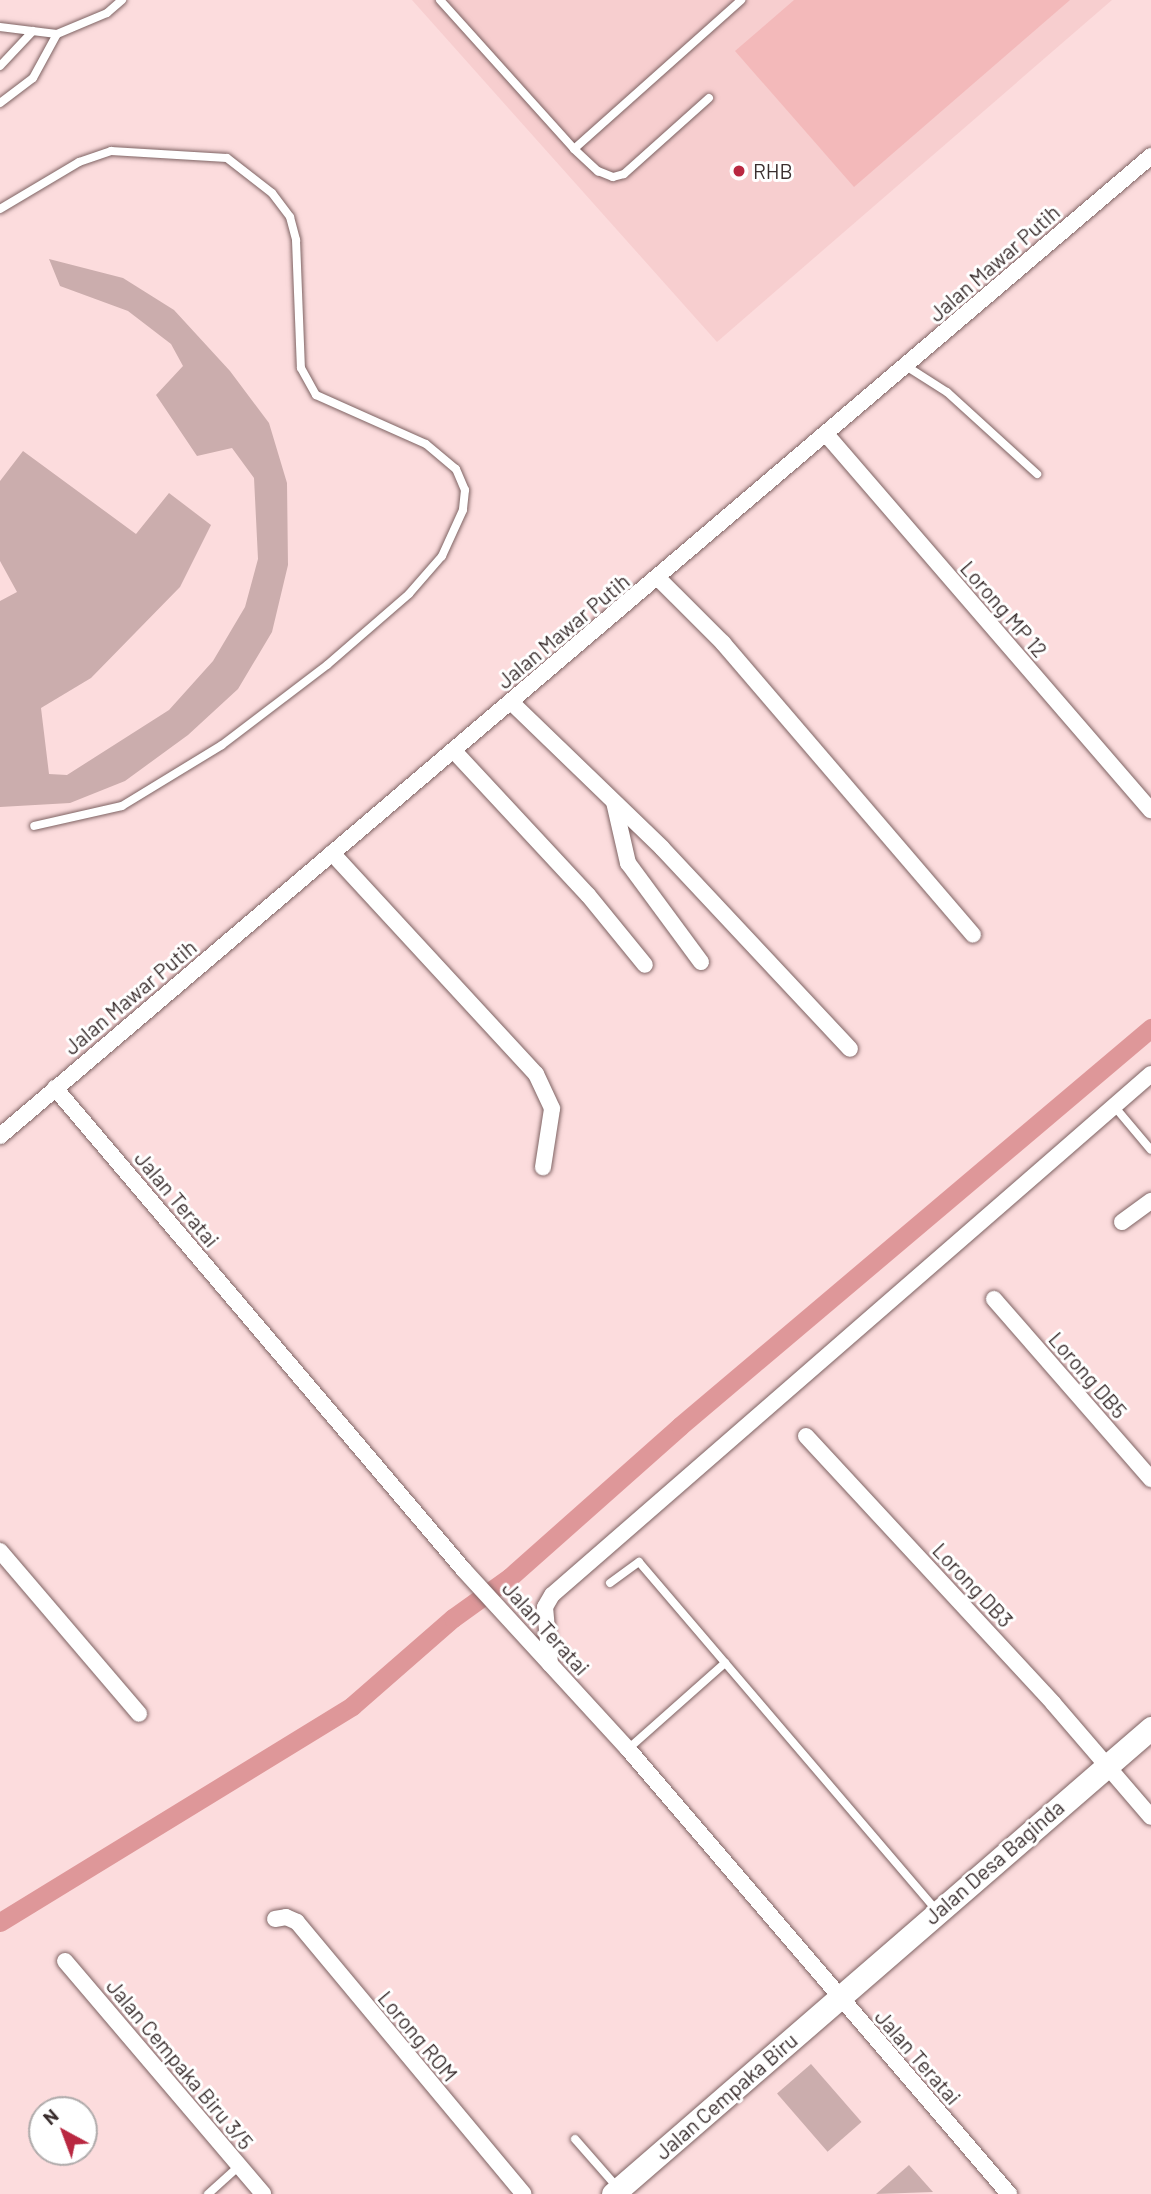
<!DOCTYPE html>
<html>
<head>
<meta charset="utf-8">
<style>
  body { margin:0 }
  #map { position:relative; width:1151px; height:2194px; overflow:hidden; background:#fcdcdd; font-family:Barlow,sans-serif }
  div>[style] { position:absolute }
  .built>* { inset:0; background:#f7cecf }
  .green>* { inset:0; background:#f3b9ba }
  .canal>* { height:19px; margin:-9.5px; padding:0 9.5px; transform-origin:9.5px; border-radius:9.5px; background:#de9799 }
  .building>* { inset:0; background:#cbadad; transform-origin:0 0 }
  .roads { filter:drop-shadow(0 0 2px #7e6363) drop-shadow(0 0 2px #7e6363) }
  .lane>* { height:8px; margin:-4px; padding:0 4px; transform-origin:4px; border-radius:4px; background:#fff }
  .street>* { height:16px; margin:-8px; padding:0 8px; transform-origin:8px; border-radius:8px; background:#fff }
  .secondary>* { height:23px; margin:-11.5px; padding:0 11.5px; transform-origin:11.5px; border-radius:11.5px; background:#fff }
  .dots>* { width:19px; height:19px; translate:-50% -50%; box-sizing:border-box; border:4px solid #fff; border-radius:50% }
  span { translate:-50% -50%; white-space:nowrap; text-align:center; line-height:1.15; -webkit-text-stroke:6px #fff; paint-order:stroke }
  .poi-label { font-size:21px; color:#3a2e2e }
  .left { translate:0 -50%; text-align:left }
  .street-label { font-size:21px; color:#3a2e2e }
  .north { position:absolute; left:28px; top:2096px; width:70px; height:70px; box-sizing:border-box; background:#fff; border:2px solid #b0abab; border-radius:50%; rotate:319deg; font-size:19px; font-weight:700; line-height:28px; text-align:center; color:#3a2e2e }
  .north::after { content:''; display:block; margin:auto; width:24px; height:32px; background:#b92841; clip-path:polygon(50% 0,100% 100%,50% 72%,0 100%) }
</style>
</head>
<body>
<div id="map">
  <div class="built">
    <i style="clip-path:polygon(412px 0,1112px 0,717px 342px)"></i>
  </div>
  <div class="green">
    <i style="clip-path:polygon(794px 0,1070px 0,854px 187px,735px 51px)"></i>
  </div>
  <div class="canal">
    <i style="left:0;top:1922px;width:413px;rotate:-31.5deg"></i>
    <i style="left:352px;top:1706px;width:134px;rotate:-41.1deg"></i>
    <i style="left:453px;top:1618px;width:70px;rotate:-35.7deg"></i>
    <i style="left:510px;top:1577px;width:227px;rotate:-41.6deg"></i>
    <i style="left:680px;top:1426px;width:617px;rotate:-40.2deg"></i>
  </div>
  <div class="building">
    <i style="clip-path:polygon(49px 259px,123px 278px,174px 310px,230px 371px,269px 423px,287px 483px,288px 565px,272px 632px,238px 689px,188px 735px,125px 781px,70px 803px,0 807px,0 601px,17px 592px,0 561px,0 481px,23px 451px,136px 534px,169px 493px,211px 525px,180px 587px,91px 678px,41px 708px,49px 774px,67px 775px,169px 710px,213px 661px,245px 607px,258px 559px,254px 478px,232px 448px,197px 456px,156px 395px,183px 366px,171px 344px,128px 311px,60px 286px)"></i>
    <i style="left:811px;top:2064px;width:77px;height:45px;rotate:49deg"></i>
    <i style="clip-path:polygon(909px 2165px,933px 2192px,876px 2194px)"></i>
  </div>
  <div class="roads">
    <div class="lane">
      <i style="left:440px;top:0;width:200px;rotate:48deg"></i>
      <i style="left:574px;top:149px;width:224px;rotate:-41.7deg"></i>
      <i style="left:0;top:27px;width:57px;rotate:7deg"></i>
      <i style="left:57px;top:34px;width:54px;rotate:-22.8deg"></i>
      <i style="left:107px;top:13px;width:20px;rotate:-41deg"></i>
      <i style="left:0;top:66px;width:48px;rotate:-46.7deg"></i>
      <i style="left:0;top:103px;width:41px;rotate:-37.1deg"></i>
      <i style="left:33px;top:78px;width:50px;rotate:-61.4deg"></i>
      <i style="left:574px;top:149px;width:33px;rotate:43deg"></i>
      <i style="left:598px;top:171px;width:16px;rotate:22deg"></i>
      <i style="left:613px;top:177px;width:11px;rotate:-15deg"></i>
      <i style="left:624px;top:174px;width:114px;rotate:-41.8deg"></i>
      <i style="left:0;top:209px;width:92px;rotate:-30.7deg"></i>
      <i style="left:79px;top:162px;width:34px;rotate:-19deg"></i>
      <i style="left:111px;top:151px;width:116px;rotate:3.5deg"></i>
      <i style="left:227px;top:158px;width:57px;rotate:37.9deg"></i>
      <i style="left:272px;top:193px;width:30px;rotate:53deg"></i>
      <i style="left:290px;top:217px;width:24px;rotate:75deg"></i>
      <i style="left:296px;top:240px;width:128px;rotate:87.8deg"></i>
      <i style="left:301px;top:368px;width:31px;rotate:61deg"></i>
      <i style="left:316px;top:395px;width:120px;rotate:24deg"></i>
      <i style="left:426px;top:444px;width:39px;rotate:40deg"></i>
      <i style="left:456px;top:469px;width:23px;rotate:67deg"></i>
      <i style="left:465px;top:490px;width:20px;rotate:96deg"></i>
      <i style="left:463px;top:510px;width:51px;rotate:114.5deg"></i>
      <i style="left:442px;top:556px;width:50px;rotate:131deg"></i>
      <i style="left:409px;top:594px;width:108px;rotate:139.1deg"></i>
      <i style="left:327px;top:665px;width:132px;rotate:142.7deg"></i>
      <i style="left:222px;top:745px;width:117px;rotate:148.6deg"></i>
      <i style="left:122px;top:806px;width:90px;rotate:167.2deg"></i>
      <i style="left:906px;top:366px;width:49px;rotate:32.4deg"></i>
      <i style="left:947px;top:392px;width:122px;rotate:42.3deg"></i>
      <i style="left:1114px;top:1106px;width:57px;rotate:49.9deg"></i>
      <i style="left:610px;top:1583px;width:36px;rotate:-36deg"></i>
      <i style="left:639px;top:1562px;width:458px;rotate:49.5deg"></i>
      <i style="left:628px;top:1749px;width:130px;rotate:-41.6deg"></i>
      <i style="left:575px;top:2139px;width:64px;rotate:48.8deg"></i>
      <i style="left:208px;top:2194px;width:42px;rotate:-42.1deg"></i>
    </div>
    <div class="street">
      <i style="left:826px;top:434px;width:497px;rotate:49.2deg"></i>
      <i style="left:658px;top:578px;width:92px;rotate:45deg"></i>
      <i style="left:723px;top:643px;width:384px;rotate:49.4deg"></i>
      <i style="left:511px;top:702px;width:210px;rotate:44deg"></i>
      <i style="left:662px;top:848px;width:275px;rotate:46.9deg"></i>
      <i style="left:454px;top:751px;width:197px;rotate:47.1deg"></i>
      <i style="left:588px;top:895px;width:90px;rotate:50.8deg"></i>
      <i style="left:614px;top:802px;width:63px;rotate:77.1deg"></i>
      <i style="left:628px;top:863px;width:123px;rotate:53.6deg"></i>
      <i style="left:332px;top:853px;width:301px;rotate:47.3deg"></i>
      <i style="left:536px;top:1074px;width:38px;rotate:65deg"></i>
      <i style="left:552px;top:1109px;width:59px;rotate:98.8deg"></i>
      <i style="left:55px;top:1088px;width:631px;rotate:49.69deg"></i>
      <i style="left:463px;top:1569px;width:244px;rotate:47.5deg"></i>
      <i style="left:628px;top:1749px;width:586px;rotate:49.43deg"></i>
      <i style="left:0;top:1136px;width:1512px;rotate:-40.41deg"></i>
      <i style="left:1122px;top:1222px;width:36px;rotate:-36deg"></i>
      <i style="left:994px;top:1299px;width:239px;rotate:48.9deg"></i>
      <i style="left:806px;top:1436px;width:364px;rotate:47.2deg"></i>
      <i style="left:1053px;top:1703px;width:150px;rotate:49.3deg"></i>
      <i style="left:0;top:1551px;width:214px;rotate:49.5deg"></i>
      <i style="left:550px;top:1664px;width:57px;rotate:-95deg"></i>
      <i style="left:545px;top:1607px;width:14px;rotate:-60deg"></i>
      <i style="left:552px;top:1595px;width:794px;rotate:-41.02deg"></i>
      <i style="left:275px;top:1919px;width:11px;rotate:-10deg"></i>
      <i style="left:286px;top:1917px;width:12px;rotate:24deg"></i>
      <i style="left:297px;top:1922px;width:354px;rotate:50.2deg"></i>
      <i style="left:65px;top:1961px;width:306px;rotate:49.6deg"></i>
    </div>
    <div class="secondary">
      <i style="left:613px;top:2194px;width:712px;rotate:-40.9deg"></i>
    </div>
  </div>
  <div class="dots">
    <i style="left:739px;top:171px;background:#b92841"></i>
  </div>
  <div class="poi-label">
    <span class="left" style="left:753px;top:171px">RHB</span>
  </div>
  <div class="street-label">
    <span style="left:994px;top:263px;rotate:-41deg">Jalan Mawar Putih</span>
    <span style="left:1004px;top:609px;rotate:49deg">Lorong MP 12</span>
    <span style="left:563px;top:631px;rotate:-40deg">Jalan Mawar Putih</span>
    <span style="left:130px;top:997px;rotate:-40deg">Jalan Mawar Putih</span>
    <span style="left:177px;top:1199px;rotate:50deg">Jalan Teratai</span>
    <span style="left:1088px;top:1375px;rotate:49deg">Lorong DB5</span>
    <span style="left:973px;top:1585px;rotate:47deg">Lorong DB3</span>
    <span style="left:546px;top:1628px;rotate:48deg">Jalan Teratai</span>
    <span style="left:994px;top:1862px;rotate:-41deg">Jalan Desa Baginda</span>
    <span style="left:418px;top:2036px;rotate:50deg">Lorong ROM</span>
    <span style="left:918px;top:2057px;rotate:49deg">Jalan Teratai</span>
    <span style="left:180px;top:2064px;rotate:50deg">Jalan Cempaka Biru 3/5</span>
    <span style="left:726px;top:2096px;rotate:-41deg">Jalan Cempaka Biru</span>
  </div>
  <div class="north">N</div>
</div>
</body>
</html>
